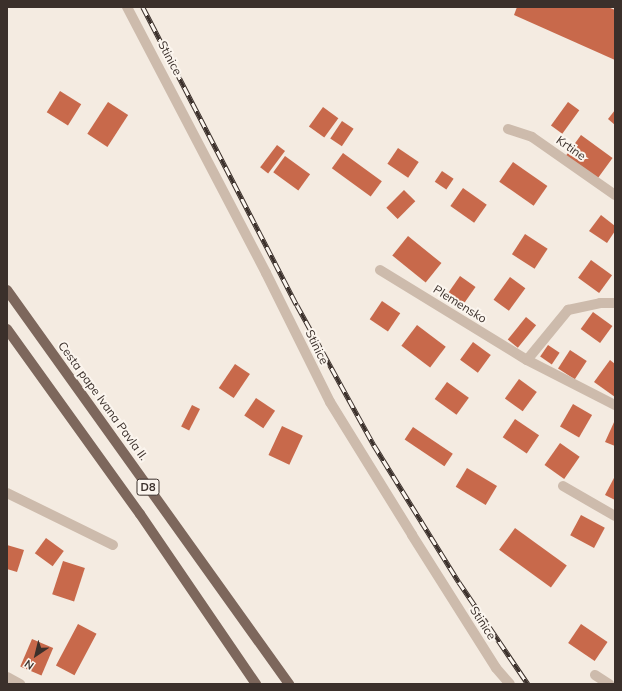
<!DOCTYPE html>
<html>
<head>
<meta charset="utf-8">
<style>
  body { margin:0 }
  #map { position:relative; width:622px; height:691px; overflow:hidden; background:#f4ebe1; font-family:Mulish,sans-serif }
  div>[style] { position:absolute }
  .building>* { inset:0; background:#c8694b; transform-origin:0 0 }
  .path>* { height:2.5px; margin-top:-1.25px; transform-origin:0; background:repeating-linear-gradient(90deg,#b9a596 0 2px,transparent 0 4px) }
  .minor>* { height:10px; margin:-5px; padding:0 5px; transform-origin:5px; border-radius:5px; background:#cdbbac }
  .major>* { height:10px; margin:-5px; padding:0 5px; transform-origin:5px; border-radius:5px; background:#7d675c }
  .rail>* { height:4.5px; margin-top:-2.25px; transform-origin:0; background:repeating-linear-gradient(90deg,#fbf5ee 0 9px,#3b302b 0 18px); box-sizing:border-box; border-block:1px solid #3b302b }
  span { translate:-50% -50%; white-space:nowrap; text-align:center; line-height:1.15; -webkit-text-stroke:4px #fbf5ee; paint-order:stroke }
  .shield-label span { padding:1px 3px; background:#fbf5ee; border:1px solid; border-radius:3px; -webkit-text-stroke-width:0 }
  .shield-label { font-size:11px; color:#3b302b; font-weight:700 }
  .street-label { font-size:12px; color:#3b302b }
  .frame { position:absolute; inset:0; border:8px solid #3b302b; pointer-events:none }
  .north { position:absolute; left:16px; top:635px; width:40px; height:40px; -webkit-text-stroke:3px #fbf5ee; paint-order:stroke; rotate:215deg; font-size:11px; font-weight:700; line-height:16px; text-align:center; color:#3b302b }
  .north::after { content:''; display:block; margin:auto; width:14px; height:18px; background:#3b302b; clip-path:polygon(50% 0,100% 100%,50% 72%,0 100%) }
</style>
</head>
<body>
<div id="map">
  <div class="building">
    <i style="clip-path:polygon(517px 7px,608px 7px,615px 10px,615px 60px,514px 15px)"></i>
    <i style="left:60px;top:91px;width:25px;height:25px;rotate:32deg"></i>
    <i style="left:108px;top:102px;width:24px;height:38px;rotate:33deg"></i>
    <i style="left:568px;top:102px;width:14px;height:29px;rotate:36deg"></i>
    <i style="left:323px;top:107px;width:19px;height:24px;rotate:36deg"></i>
    <i style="clip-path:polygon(615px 110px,615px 125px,608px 119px)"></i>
    <i style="left:342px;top:121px;width:14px;height:21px;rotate:34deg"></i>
    <i style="left:581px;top:135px;width:39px;height:27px;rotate:36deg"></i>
    <i style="left:277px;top:145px;width:10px;height:28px;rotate:37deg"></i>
    <i style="left:398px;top:148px;width:25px;height:19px;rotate:34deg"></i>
    <i style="left:343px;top:153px;width:48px;height:19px;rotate:36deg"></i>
    <i style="left:285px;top:156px;width:31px;height:20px;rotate:36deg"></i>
    <i style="left:513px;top:162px;width:42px;height:24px;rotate:35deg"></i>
    <i style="left:442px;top:171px;width:14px;height:13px;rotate:34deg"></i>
    <i style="left:463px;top:188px;width:29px;height:22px;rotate:35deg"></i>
    <i style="left:404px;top:190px;width:16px;height:25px;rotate:45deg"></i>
    <i style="clip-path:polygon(601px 215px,615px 226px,615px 231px,607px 243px,589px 231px)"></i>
    <i style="left:525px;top:234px;width:27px;height:24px;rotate:33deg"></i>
    <i style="left:408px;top:236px;width:43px;height:25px;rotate:39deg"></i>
    <i style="left:591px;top:260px;width:26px;height:22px;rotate:36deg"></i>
    <i style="left:460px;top:276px;width:19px;height:24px;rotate:35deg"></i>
    <i style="left:510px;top:277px;width:19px;height:28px;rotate:36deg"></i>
    <i style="left:382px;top:301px;width:22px;height:22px;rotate:34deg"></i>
    <i style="left:593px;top:312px;width:24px;height:21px;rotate:36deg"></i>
    <i style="left:526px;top:317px;width:13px;height:29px;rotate:39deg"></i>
    <i style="left:417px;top:325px;width:36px;height:26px;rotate:37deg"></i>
    <i style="left:473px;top:342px;width:22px;height:22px;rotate:36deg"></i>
    <i style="left:548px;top:345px;width:14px;height:14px;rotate:34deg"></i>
    <i style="left:570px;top:350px;width:20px;height:22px;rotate:33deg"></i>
    <i style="clip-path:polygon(610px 360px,615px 364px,615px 397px,594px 382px)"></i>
    <i style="left:235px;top:364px;width:18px;height:29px;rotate:34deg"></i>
    <i style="left:519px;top:379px;width:22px;height:24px;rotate:36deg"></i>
    <i style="left:447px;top:382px;width:27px;height:21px;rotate:36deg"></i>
    <i style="left:256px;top:398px;width:23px;height:21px;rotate:34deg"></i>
    <i style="left:573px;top:404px;width:22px;height:26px;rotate:30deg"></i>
    <i style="left:192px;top:405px;width:9px;height:24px;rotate:27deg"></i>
    <i style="left:515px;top:419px;width:29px;height:22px;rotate:34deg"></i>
    <i style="clip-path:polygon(615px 420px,615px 446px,605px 442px)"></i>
    <i style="left:282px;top:426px;width:23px;height:32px;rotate:25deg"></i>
    <i style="left:413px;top:427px;width:48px;height:15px;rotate:34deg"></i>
    <i style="left:560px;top:443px;width:24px;height:27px;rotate:35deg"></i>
    <i style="left:467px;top:468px;width:35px;height:22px;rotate:31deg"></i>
    <i style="clip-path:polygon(615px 476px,615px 500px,605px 495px)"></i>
    <i style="left:581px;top:515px;width:27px;height:23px;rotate:28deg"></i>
    <i style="left:515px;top:528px;width:64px;height:27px;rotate:36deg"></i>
    <i style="left:46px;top:538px;width:22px;height:19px;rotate:36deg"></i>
    <i style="clip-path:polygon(7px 545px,24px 550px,17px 572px,7px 569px)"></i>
    <i style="left:63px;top:561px;width:23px;height:35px;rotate:18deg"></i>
    <i style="left:78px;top:624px;width:21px;height:47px;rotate:28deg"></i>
    <i style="left:581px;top:624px;width:32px;height:23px;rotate:34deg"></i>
    <i style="left:32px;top:639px;width:23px;height:30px;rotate:23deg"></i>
  </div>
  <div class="path">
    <i style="left:319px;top:7px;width:1px"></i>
  </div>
  <div class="minor">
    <i style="left:127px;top:7px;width:300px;rotate:62.4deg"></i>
    <i style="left:266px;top:273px;width:144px;rotate:63.6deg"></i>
    <i style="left:330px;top:402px;width:156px;rotate:58.3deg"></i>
    <i style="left:412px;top:535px;width:157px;rotate:57.7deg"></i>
    <i style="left:496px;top:668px;width:21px;rotate:49deg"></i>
    <i style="left:508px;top:129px;width:25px;rotate:18deg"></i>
    <i style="left:532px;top:137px;width:101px;rotate:34.9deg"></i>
    <i style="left:380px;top:270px;width:172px;rotate:31.5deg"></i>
    <i style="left:527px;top:360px;width:99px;rotate:27.1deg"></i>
    <i style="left:527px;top:360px;width:65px;rotate:-50.6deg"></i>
    <i style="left:568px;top:310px;width:33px;rotate:-12deg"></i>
    <i style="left:600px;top:303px;width:15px"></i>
    <i style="left:563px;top:486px;width:60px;rotate:30deg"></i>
    <i style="left:7px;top:493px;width:118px;rotate:26.1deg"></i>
    <i style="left:595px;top:675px;width:17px;rotate:33deg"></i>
    <i style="left:7px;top:677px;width:15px;rotate:28deg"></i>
  </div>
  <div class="major">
    <i style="left:7px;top:290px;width:485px;rotate:54.4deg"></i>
    <i style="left:7px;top:329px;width:228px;rotate:54.3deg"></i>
    <i style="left:140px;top:514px;width:206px;rotate:55.7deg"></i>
  </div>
  <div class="rail">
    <i style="left:143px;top:7px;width:335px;rotate:62.7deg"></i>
    <i style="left:297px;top:305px;width:160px;rotate:61.2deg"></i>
    <i style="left:374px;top:445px;width:161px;rotate:58.2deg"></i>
    <i style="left:459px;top:582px;width:123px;rotate:55.9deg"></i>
  </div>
  <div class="shield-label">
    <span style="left:148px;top:487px">D8</span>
  </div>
  <div class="street-label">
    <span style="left:170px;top:58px;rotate:62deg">Stinice</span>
    <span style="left:571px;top:148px;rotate:35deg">Krtine</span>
    <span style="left:460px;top:304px;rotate:32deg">Plemensko</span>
    <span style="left:317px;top:347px;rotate:64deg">Stinice</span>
    <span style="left:103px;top:401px;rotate:54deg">Cesta pape Ivana Pavla II.</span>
    <span style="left:483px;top:623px;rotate:57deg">Stinice</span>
  </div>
  <div class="frame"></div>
  <div class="north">N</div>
</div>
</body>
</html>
